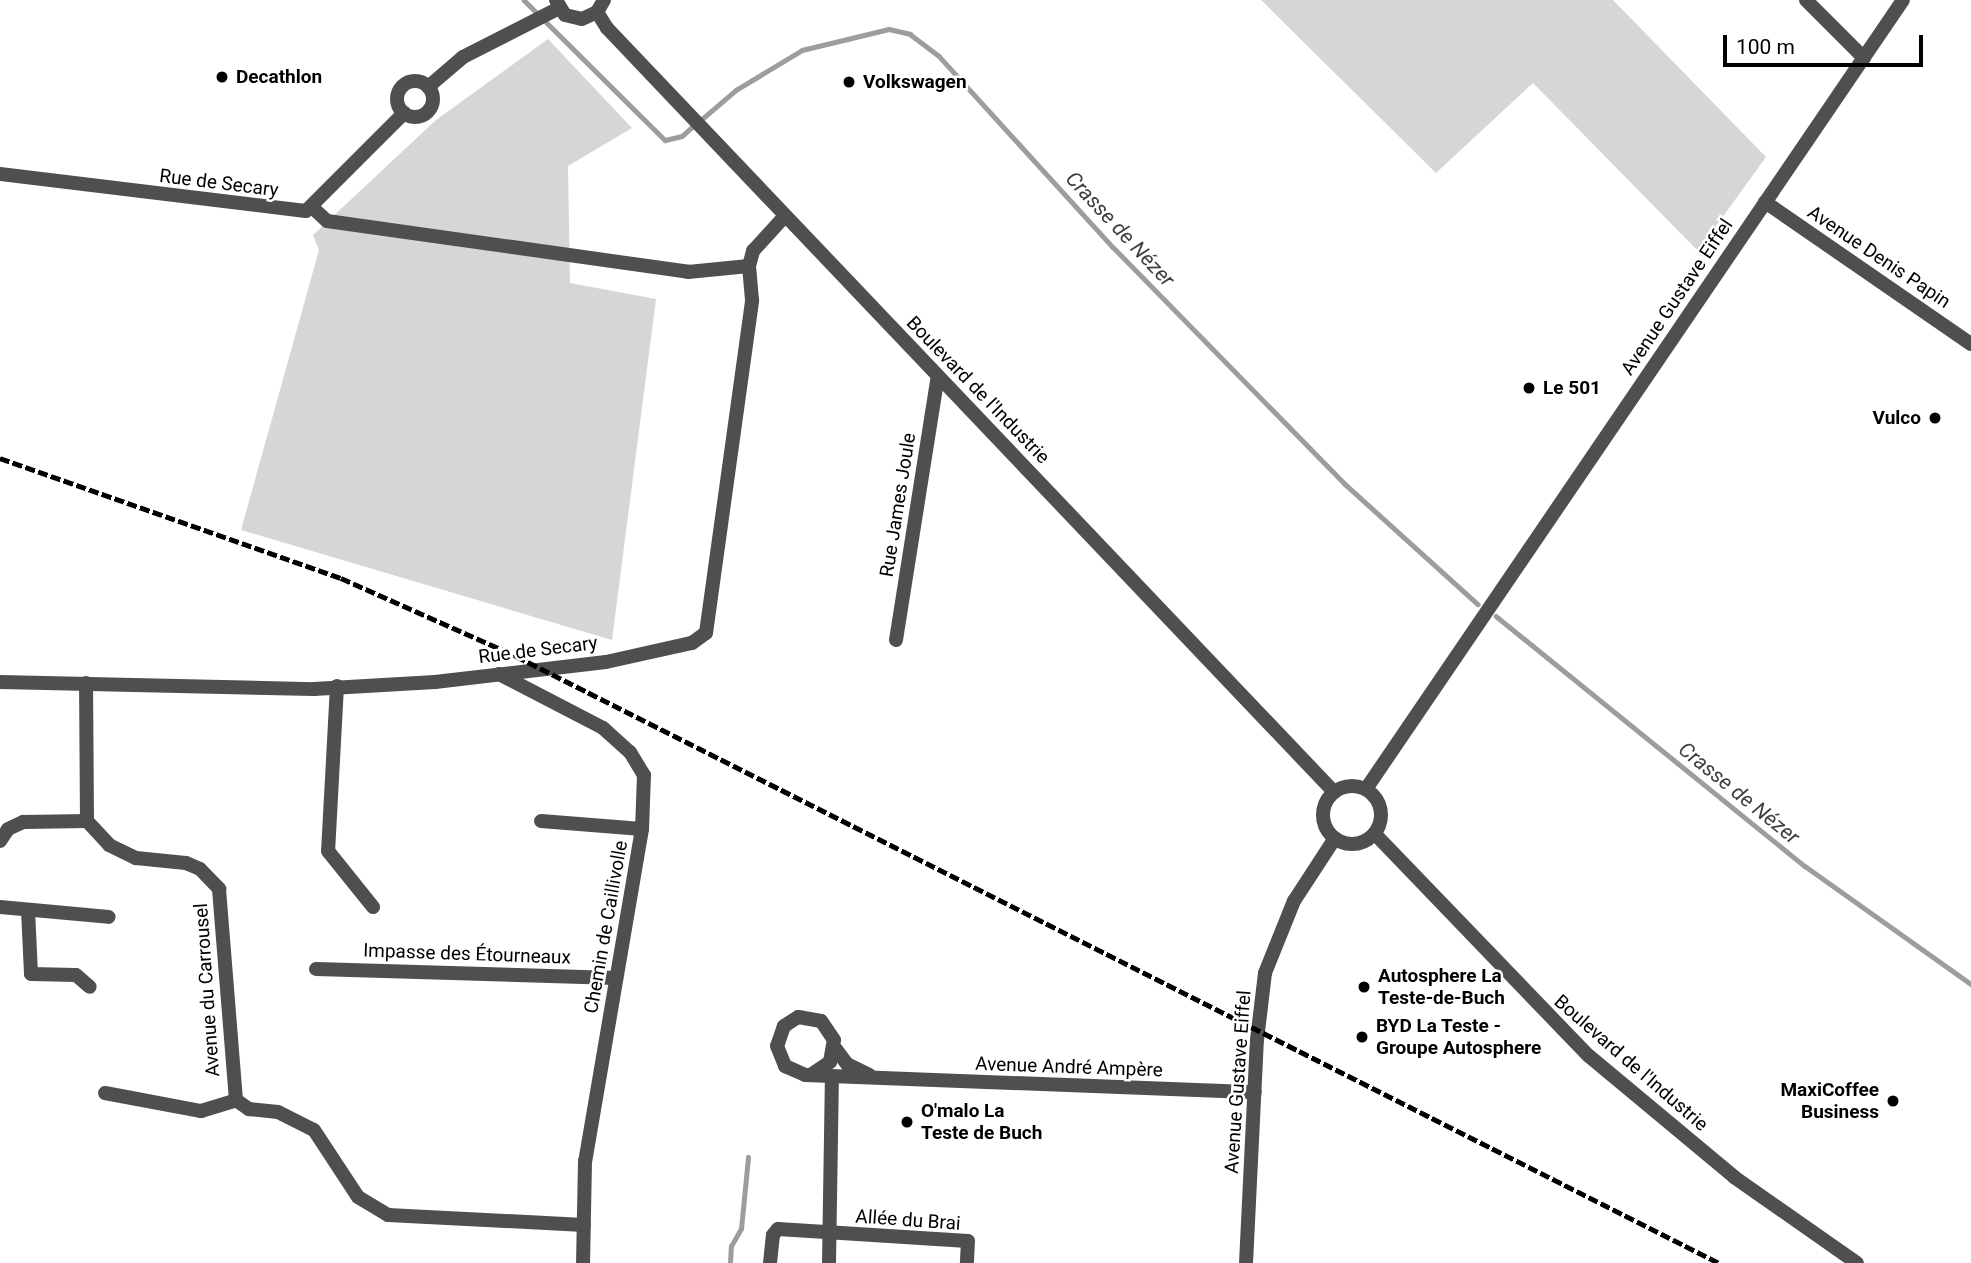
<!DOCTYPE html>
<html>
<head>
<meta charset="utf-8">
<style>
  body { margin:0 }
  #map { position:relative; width:1971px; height:1263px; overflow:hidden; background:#fff; font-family:Roboto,sans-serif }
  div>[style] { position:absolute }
  .green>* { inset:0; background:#d6d6d6 }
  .stream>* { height:4.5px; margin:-2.25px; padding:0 2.25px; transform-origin:2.25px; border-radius:2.25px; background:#9d9d9d }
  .minor>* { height:14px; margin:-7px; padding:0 7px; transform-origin:7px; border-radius:7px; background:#4f4f4f }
  .minor>.ring { margin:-7px; padding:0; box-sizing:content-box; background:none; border:14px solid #4f4f4f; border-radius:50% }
  .tertiary>* { height:14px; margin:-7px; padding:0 7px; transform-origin:7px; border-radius:7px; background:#4f4f4f }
  .tertiary>.ring { margin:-7px; padding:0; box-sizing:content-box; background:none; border:14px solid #4f4f4f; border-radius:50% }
  .rail>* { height:4.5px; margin-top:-2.25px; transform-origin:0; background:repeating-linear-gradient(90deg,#000 0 10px,transparent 0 13.5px) }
  .dots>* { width:19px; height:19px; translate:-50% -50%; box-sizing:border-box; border:4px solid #fff; border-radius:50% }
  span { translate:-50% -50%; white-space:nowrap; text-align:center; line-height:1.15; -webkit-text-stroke:5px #fff; paint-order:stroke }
  .poi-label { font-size:19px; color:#000; font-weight:700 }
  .left { translate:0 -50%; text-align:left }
  .right { translate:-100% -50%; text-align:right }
  .street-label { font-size:19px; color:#000 }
  .water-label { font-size:21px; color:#3e3e3e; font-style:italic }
  .scale { position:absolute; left:1723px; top:35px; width:200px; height:32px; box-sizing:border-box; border:4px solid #000; border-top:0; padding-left:9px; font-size:21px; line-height:24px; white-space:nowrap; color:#000; -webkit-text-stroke:5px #fff; paint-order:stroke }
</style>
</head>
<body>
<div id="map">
  <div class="green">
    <i style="clip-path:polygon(1261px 0,1613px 0,1766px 157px,1698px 251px,1533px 83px,1436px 173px)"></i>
    <i style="clip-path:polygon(548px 39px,632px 128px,568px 166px,570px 283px,656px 299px,612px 640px,241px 530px,319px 250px,313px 235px,436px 120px)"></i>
  </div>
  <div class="stream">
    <i style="left:524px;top:0;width:199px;rotate:44.8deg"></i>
    <i style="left:665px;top:140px;width:17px;rotate:-13deg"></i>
    <i style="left:682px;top:136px;width:13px;rotate:-42deg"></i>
    <i style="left:702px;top:119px;width:45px;rotate:-40.5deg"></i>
    <i style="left:736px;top:90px;width:77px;rotate:-31.2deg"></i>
    <i style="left:802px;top:50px;width:89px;rotate:-13.6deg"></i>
    <i style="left:889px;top:29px;width:22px;rotate:13deg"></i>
    <i style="left:910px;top:34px;width:36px;rotate:37deg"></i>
    <i style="left:939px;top:56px;width:258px;rotate:47.7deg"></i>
    <i style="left:1113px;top:247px;width:332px;rotate:45.6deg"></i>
    <i style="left:1345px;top:484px;width:179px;rotate:42.1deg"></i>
    <i style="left:1496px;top:616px;width:397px;rotate:39deg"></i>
    <i style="left:1805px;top:866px;width:204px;rotate:35.4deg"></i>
    <i style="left:730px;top:1263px;width:17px;rotate:-87deg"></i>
    <i style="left:731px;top:1246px;width:20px;rotate:-60deg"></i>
    <i style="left:741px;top:1229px;width:72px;rotate:-84.4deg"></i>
  </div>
  <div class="minor">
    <i style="left:1806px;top:0;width:82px;rotate:45deg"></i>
    <i class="ring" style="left:397px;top:81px;width:22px;height:22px"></i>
    <i style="left:428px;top:87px;width:46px;rotate:-40.6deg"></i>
    <i style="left:463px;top:57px;width:108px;rotate:-27deg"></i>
    <i style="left:0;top:174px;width:308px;rotate:6.9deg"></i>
    <i style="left:306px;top:211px;width:139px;rotate:-45deg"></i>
    <i style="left:1765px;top:202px;width:250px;rotate:34.6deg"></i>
    <i style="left:313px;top:208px;width:19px;rotate:43deg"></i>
    <i style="left:327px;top:221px;width:365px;rotate:8deg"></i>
    <i style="left:688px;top:272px;width:61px;rotate:-5.6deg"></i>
    <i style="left:749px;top:266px;width:16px;rotate:-75deg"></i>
    <i style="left:753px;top:251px;width:47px;rotate:-47.6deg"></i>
    <i style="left:896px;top:640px;width:267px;rotate:-81deg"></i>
    <i style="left:499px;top:674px;width:117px;rotate:27.4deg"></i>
    <i style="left:603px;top:728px;width:36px;rotate:42deg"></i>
    <i style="left:630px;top:752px;width:27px;rotate:59deg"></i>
    <i style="left:644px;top:775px;width:54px;rotate:92.1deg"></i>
    <i style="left:642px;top:829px;width:337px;rotate:99.7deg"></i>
    <i style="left:585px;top:1161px;width:102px;rotate:91.1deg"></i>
    <i style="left:0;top:682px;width:314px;rotate:1.3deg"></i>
    <i style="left:314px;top:689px;width:121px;rotate:-3.3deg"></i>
    <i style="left:435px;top:682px;width:172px;rotate:-6.7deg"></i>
    <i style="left:606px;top:662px;width:88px;rotate:-12.5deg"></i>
    <i style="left:692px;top:643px;width:17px;rotate:-36deg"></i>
    <i style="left:706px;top:633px;width:336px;rotate:-82.1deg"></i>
    <i style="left:752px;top:300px;width:34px;rotate:-95deg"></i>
    <i style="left:337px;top:686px;width:165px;rotate:93.1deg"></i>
    <i style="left:328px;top:851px;width:72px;rotate:51.2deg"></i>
    <i style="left:1366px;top:789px;width:954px;rotate:-55.76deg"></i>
    <i style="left:87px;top:821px;width:33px;rotate:47deg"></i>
    <i style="left:109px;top:845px;width:30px;rotate:26deg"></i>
    <i style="left:136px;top:858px;width:50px;rotate:5.7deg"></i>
    <i style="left:186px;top:863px;width:15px;rotate:23deg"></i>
    <i style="left:200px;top:869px;width:28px;rotate:46deg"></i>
    <i style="left:219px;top:889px;width:212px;rotate:85.4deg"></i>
    <i style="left:236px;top:1100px;width:16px;rotate:35deg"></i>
    <i style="left:249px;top:1109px;width:29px;rotate:6deg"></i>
    <i style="left:278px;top:1112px;width:40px;rotate:26.6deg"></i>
    <i style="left:314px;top:1130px;width:80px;rotate:56.7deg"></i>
    <i style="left:358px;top:1197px;width:35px;rotate:31deg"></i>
    <i style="left:388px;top:1215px;width:196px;rotate:2.9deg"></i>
    <i style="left:541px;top:821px;width:101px;rotate:4.5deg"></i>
    <i style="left:1375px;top:834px;width:308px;rotate:46.1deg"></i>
    <i style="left:1589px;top:1056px;width:189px;rotate:39.8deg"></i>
    <i style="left:1734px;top:1177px;width:150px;rotate:35deg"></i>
    <i style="left:0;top:841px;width:14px;rotate:-56deg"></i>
    <i style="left:8px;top:829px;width:17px;rotate:-25deg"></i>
    <i style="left:23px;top:822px;width:64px;rotate:-0.9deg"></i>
    <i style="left:87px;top:821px;width:138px;rotate:-90.4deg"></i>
    <i style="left:0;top:907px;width:109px;rotate:5.2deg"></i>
    <i style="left:28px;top:910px;width:64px;rotate:87.3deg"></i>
    <i style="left:31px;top:974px;width:45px;rotate:1.3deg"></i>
    <i style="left:76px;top:975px;width:18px;rotate:41deg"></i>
    <i style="left:316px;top:969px;width:300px;rotate:1.7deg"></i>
    <i style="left:835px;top:1048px;width:20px;rotate:53deg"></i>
    <i style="left:847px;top:1064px;width:25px;rotate:26deg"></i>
    <i style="left:812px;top:1074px;width:22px;rotate:-34deg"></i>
    <i style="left:830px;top:1062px;width:22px;rotate:-80deg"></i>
    <i style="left:834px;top:1040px;width:23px;rotate:-124deg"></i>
    <i style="left:821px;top:1021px;width:23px;rotate:-170deg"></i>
    <i style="left:798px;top:1017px;width:17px;rotate:147deg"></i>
    <i style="left:784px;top:1026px;width:21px;rotate:109deg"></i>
    <i style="left:777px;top:1046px;width:22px;rotate:68deg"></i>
    <i style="left:785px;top:1066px;width:22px;rotate:24deg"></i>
    <i style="left:805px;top:1075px;width:450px;rotate:2.2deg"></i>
    <i style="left:105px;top:1093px;width:98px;rotate:10.6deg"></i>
    <i style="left:201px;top:1111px;width:37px;rotate:-17deg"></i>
    <i style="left:770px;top:1263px;width:28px;rotate:-84deg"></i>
    <i style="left:773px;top:1235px;width:8px;rotate:-50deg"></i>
    <i style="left:778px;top:1229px;width:190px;rotate:3.6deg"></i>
    <i style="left:968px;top:1241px;width:22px;rotate:93deg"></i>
    <i style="left:829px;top:1263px;width:186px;rotate:-89.1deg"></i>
  </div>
  <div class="tertiary">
    <i style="left:556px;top:0;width:17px;rotate:59deg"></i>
    <i style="left:565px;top:15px;width:17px;rotate:13deg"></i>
    <i style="left:582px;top:19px;width:17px;rotate:-25deg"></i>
    <i style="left:597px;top:12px;width:14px;rotate:-60deg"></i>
    <i style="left:597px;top:12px;width:19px;rotate:58deg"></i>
    <i style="left:607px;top:28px;width:1055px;rotate:46.42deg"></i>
    <i class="ring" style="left:1323px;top:786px;width:44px;height:44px"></i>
    <i style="left:1246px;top:1263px;width:223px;rotate:-87.2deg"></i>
    <i style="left:1257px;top:1040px;width:67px;rotate:-83.2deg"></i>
    <i style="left:1265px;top:973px;width:78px;rotate:-68.1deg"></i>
    <i style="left:1294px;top:901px;width:75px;rotate:-56.9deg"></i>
  </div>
  <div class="rail">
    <i style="left:0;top:458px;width:361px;rotate:19.4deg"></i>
    <i style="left:341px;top:578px;width:192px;rotate:24deg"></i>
    <i style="left:516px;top:656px;width:1347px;rotate:26.77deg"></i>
  </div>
  <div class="dots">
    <i style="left:222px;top:77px;background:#000"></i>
    <i style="left:849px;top:82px;background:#000"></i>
    <i style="left:1529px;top:388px;background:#000"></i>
    <i style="left:1935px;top:418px;background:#000"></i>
    <i style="left:1364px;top:987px;background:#000"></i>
    <i style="left:1362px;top:1037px;background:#000"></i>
    <i style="left:1893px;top:1101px;background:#000"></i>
    <i style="left:907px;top:1122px;background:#000"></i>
  </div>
  <div class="poi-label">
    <span class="left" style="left:236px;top:77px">Decathlon</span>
    <span class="left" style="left:863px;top:82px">Volkswagen</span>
    <span class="left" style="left:1543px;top:388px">Le 501</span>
    <span class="right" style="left:1921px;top:418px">Vulco</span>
    <span class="left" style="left:1378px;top:987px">Autosphere La<br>Teste-de-Buch</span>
    <span class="left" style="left:1376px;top:1037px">BYD La Teste -<br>Groupe Autosphere</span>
    <span class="right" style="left:1879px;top:1101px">MaxiCoffee<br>Business</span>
    <span class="left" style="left:921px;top:1122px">O'malo La<br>Teste de Buch</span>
  </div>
  <div class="street-label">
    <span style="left:219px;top:183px;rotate:7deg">Rue de Secary</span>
    <span style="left:1879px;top:257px;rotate:34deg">Avenue Denis Papin</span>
    <span style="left:1677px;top:297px;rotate:-56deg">Avenue Gustave Eiffel</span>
    <span style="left:978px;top:390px;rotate:46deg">Boulevard de l'Industrie</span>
    <span style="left:898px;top:505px;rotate:-81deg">Rue James Joule</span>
    <span style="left:538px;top:650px;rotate:-7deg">Rue de Secary</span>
    <span style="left:606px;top:927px;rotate:-80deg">Chemin de Caillivolle</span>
    <span style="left:467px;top:954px;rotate:2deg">Impasse des Étourneaux</span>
    <span style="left:207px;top:990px;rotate:-94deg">Avenue du Carrousel</span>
    <span style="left:1631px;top:1063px;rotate:41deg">Boulevard de l'Industrie</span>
    <span style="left:1069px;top:1067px;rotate:2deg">Avenue André Ampère</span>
    <span style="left:1238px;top:1082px;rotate:-86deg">Avenue Gustave Eiffel</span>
    <span style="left:908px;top:1220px;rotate:4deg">Allée du Brai</span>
  </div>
  <div class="water-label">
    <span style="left:1120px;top:229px;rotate:47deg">Crasse de Nézer</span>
    <span style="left:1739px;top:793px;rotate:39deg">Crasse de Nézer</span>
  </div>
  <div class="scale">100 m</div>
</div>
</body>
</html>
